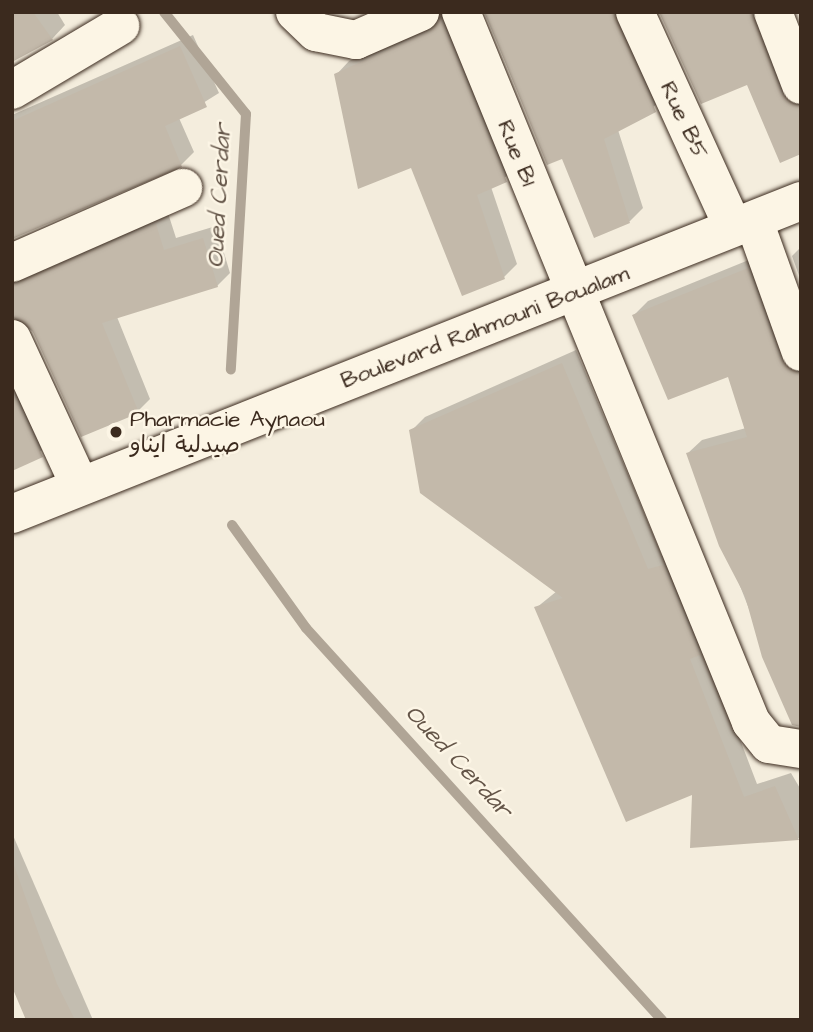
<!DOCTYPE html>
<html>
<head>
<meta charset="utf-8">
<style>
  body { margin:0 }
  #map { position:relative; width:813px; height:1032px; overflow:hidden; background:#f4eddd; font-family:"Architects Daughter","Playpen Sans Arabic",sans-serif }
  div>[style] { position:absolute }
  .shadow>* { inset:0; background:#0003 }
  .stream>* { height:10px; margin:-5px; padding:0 5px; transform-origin:5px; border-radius:5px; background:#b0a596 }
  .building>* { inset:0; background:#c3b9aa }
  .roads { filter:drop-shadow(0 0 2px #3b2a1e) drop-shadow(0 0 2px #3b2a1e) }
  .street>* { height:38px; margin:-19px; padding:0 19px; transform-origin:19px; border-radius:19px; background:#fcf5e5 }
  .secondary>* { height:38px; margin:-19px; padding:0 19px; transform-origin:19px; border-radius:19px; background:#fcf5e5 }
  .dots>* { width:19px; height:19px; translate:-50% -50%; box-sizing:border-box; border:4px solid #fcf5e5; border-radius:50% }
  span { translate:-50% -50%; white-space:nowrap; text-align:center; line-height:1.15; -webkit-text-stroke:5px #fcf5e5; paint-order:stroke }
  .street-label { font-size:23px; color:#3b2a1e }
  .poi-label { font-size:23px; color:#3b2a1e }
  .left { translate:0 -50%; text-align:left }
  .water-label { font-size:24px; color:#645548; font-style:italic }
  .frame { position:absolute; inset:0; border:14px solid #3b2a1e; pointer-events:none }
</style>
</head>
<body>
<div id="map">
  <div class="shadow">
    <i style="clip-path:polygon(12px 12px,57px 12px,65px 25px,52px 39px)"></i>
    <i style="clip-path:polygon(449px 12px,519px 168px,491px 187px,517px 264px,504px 277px,336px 75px,349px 61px)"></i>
    <i style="clip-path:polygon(484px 12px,630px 12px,668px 97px,618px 130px,643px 208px,630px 221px,595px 235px,563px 157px,548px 163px)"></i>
    <i style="clip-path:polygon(661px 12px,767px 12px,801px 86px,801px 153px,748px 82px)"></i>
    <i style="clip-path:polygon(193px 35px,219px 93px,179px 118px,194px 152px,181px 165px,12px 237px,12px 115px)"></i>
    <i style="clip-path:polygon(168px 213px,176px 238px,216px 226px,230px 273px,217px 286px,117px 317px,150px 399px,138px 411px,12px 316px,12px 268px)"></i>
    <i style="clip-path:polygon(801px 247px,801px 281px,792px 256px)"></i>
    <i style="clip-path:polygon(761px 255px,801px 351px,801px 726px,794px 724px,688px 453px,702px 440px,746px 428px,729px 375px,634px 315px,648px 301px)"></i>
    <i style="clip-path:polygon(576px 350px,662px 556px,677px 553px,705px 648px,757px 784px,791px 773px,801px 790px,801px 838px,692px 846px,694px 793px,536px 608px,557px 591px,411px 431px,425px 417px)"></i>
    <i style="clip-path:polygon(12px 352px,54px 443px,12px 469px)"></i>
    <i style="clip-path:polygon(12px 833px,93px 1020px,28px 1020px,12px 982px)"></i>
  </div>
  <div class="stream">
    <i style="left:164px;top:12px;width:131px;rotate:51.2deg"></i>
    <i style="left:246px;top:114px;width:256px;rotate:93.4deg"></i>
    <i style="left:232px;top:525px;width:127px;rotate:54.3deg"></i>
    <i style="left:306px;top:628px;width:530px;rotate:47.76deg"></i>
  </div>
  <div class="building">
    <i style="clip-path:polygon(12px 12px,33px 12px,53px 40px,12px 62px)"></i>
    <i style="clip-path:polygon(485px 12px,614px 12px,656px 112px,604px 139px,630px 223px,594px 238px,562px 159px,547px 165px)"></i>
    <i style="clip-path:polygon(659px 12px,752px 12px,781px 93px,801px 106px,801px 154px,780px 163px,747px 85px,701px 104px)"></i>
    <i style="clip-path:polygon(440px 18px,507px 182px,477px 195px,505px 279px,462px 296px,411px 168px,358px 189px,334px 74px,429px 32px)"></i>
    <i style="clip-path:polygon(180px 46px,207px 107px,165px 126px,182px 167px,12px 239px,12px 121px)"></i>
    <i style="clip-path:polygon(156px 224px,164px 250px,203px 238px,218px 287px,102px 323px,139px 413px,81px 437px,32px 330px,12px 317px,12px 284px)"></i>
    <i style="clip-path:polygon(748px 268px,780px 359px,801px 375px,801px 727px,792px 725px,762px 657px,745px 596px,719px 546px,686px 453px,747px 437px,728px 377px,668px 400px,632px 315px)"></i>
    <i style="clip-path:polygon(562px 363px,648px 569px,663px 565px,700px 655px,690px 659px,744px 797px,775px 786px,799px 840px,690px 848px,692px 795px,626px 822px,534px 607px,563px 598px,420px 493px,409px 430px)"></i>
    <i style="clip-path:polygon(12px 392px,43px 457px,12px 471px)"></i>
    <i style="clip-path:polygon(12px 860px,57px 984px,75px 1020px,26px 1020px,12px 987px)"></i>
  </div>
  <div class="roads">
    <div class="street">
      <i style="left:295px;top:12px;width:29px;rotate:44deg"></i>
      <i style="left:316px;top:32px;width:41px;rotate:11.3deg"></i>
      <i style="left:356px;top:40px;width:70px;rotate:-23.6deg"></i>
      <i style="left:461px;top:12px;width:767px;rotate:67.78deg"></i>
      <i style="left:751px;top:722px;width:28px;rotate:51deg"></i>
      <i style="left:769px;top:744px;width:32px;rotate:9deg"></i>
      <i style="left:635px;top:12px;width:236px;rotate:65.5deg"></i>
      <i style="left:773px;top:12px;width:78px;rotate:69deg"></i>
      <i style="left:12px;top:90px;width:126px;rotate:-30.7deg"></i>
      <i style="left:754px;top:221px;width:139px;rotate:70.3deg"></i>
      <i style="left:12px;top:263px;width:187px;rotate:-23.7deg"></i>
      <i style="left:12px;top:339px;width:162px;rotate:65.2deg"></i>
    </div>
    <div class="secondary">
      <i style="left:12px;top:514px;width:849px;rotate:-21.64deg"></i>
    </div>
  </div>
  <div class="dots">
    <i style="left:116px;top:432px;background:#3b2a1e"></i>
  </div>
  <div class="street-label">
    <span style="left:684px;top:120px;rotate:65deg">Rue B5</span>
    <span style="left:517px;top:153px;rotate:68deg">Rue B1</span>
    <span style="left:485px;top:327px;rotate:-21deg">Boulevard Rahmouni Boualam</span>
  </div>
  <div class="poi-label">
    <span class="left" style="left:130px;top:432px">Pharmacie Aynaou<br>صيدلية ايناو</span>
  </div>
  <div class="water-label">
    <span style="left:220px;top:196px;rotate:-87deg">Oued Cerdar</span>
    <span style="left:458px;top:762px;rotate:47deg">Oued Cerdar</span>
  </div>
  <div class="frame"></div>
</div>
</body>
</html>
